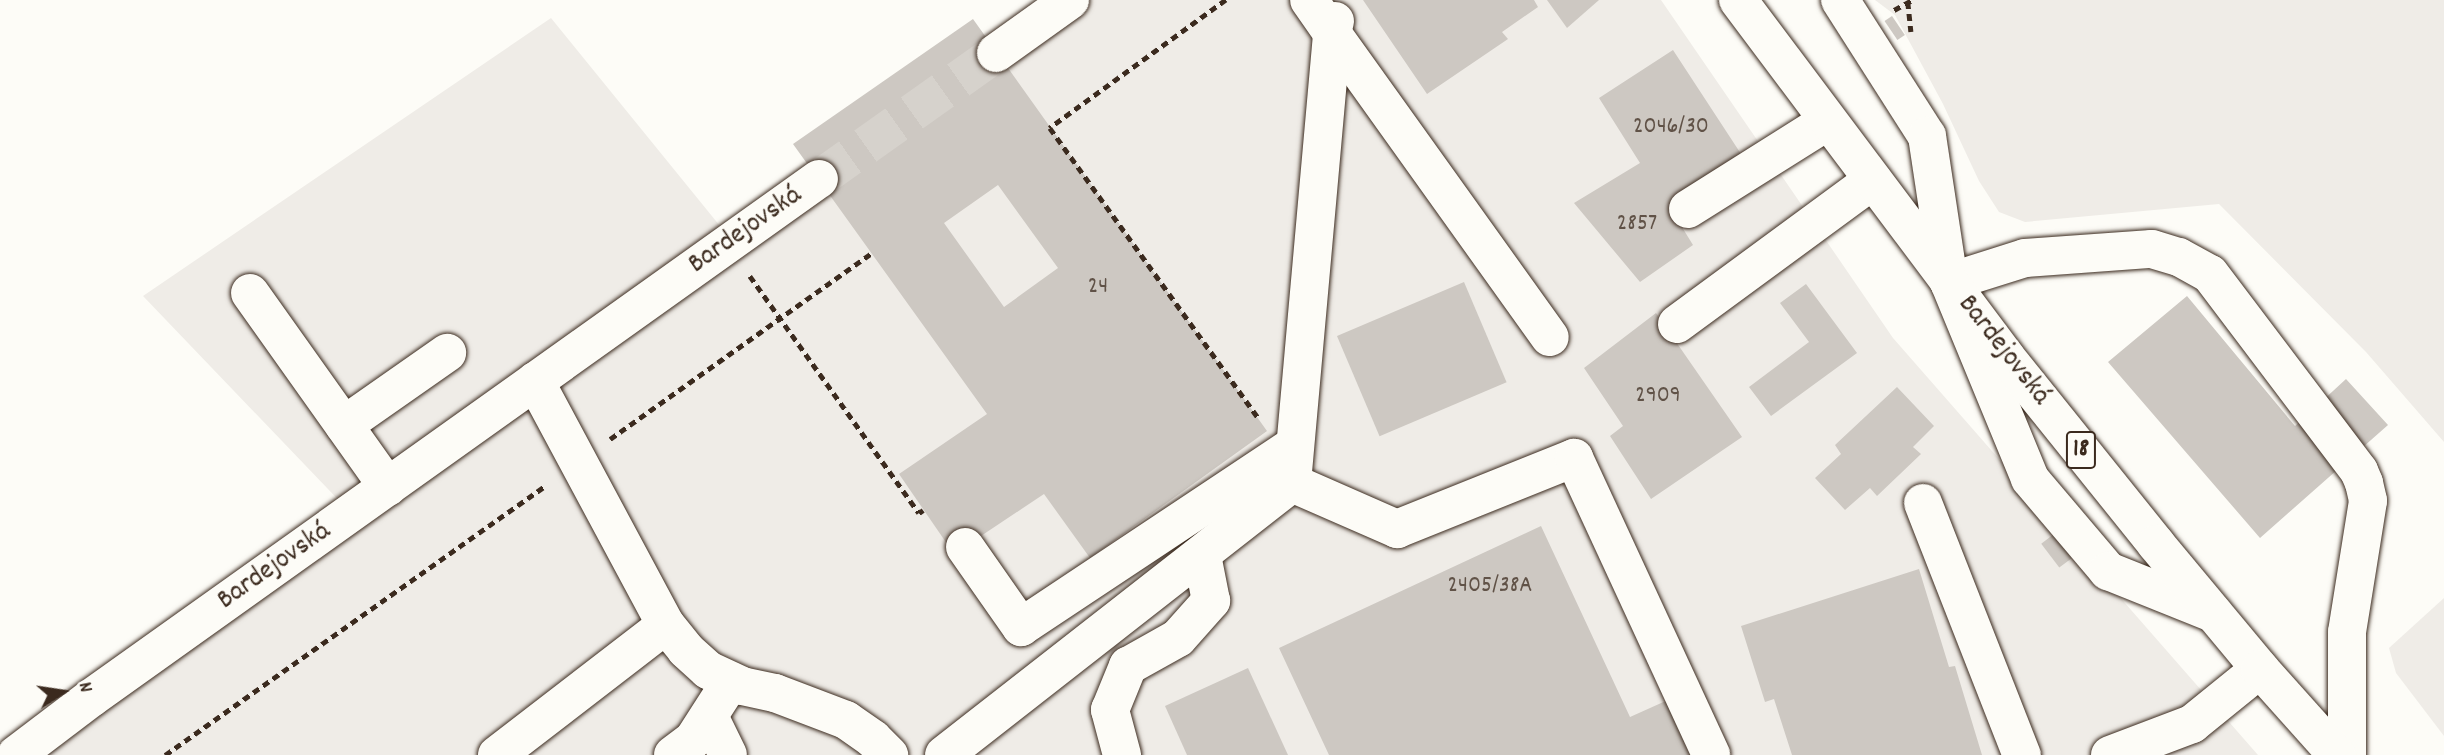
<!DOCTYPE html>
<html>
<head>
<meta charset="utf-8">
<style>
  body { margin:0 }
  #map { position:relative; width:2444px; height:755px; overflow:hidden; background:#fdfcf7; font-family:Dekko,sans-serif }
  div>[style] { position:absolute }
  .built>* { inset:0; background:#efece7 }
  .building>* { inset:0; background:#cdc8c2; transform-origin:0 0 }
  .minor-tunnel>* { height:38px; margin-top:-19px; transform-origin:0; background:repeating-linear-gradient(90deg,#d6d2cc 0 38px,transparent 0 57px) }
  .path>* { height:4.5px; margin-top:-2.25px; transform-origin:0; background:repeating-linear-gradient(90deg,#3b2a1e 0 7px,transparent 0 12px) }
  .roads { filter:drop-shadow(0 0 2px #3b2a1e) drop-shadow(0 0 2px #3b2a1e) }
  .minor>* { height:38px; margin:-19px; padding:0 19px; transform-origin:19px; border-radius:19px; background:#fdfcf7 }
  .major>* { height:38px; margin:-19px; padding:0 19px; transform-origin:19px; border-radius:19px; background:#fdfcf7 }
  span { translate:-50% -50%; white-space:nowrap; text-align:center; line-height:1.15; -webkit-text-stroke:5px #fdfcf7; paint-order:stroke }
  .number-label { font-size:24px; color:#605247 }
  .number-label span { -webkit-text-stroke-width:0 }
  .shield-label span { padding:2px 5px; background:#fdfcf7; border:2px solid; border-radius:5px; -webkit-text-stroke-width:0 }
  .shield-label { font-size:26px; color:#3b2a1e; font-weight:700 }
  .street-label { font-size:28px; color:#3b2a1e }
  .north { position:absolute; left:28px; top:657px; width:70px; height:70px; -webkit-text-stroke:5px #fdfcf7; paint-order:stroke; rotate:78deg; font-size:19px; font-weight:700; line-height:28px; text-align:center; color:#3b2a1e }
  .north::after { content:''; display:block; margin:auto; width:24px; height:32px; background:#3b2a1e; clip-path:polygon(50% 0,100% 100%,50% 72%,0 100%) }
</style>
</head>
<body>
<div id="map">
  <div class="built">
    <i style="clip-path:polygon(1078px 0,1661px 0,1893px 338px,2258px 755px,3px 755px,350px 512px,143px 296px,551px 18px,733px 242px)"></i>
    <i style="clip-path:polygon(1875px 0,2444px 0,2444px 442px,2366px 352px,2219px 204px,2025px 222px,1999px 212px,1979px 181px,1943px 104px,1895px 15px)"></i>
    <i style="clip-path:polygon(2444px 598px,2444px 736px,2396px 673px,2389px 648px)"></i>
  </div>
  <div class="building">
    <i style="clip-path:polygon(1363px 0,1534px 0,1538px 7px,1502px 32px,1508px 39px,1427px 94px)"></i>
    <i style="clip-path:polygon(1547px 0,1599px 0,1567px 28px)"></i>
    <i style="left:1892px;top:16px;width:23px;height:9px;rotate:56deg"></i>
    <i style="clip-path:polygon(evenodd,973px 19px,1267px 431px,1090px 558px,1044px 494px,954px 554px,899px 474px,987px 414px,793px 144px,973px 19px,998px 185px,1058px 268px,1004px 307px,944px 223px,998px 185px)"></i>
    <i style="clip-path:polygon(1673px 50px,1743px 157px,1669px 206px,1693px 245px,1640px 282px,1574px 203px,1640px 163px,1599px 98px)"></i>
    <i style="left:1464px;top:282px;width:109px;height:138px;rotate:67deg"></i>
    <i style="clip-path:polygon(1806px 284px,1857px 353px,1771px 416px,1749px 387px,1809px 342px,1780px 303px)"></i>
    <i style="clip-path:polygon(2187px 296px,2295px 426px,2346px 379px,2388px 425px,2260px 538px,2108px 362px)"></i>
    <i style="clip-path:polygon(1656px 313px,1742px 437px,1651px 499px,1610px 436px,1623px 426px,1584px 368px)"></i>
    <i style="clip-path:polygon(1897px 387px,1934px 426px,1913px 447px,1921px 454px,1877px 496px,1870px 488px,1845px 510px,1815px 478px,1841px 454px,1835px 445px)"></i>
    <i style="clip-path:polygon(1541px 526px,1630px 717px,1679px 695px,1707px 755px,1329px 755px,1279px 648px)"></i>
    <i style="left:2054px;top:534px;width:30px;height:16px;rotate:53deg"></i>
    <i style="clip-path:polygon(1919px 569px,1949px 667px,1955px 666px,1982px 755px,1792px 755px,1774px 699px,1765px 702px,1741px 626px)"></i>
    <i style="clip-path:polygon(1248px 668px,1288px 755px,1187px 755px,1165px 706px)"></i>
  </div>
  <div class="minor-tunnel">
    <i style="left:819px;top:179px;width:217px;rotate:-35.4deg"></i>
  </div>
  <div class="path">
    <i style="left:1226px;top:0;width:218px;rotate:144deg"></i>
    <i style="left:1050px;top:128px;width:356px;rotate:54.3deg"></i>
    <i style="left:1908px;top:2px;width:30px;rotate:84deg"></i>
    <i style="left:1894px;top:10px;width:21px;rotate:-29deg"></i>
    <i style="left:750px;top:276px;width:291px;rotate:54.5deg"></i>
    <i style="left:919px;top:513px;width:5px;rotate:-37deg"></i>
    <i style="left:610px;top:439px;width:321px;rotate:-35.4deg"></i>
    <i style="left:165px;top:755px;width:467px;rotate:-35.3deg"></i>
  </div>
  <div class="roads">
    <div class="minor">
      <i style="left:1840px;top:0;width:161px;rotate:57.4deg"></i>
      <i style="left:1927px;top:136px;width:148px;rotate:81.4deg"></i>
      <i style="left:1949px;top:282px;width:213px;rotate:67.6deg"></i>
      <i style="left:2030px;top:479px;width:121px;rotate:49.7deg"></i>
      <i style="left:2108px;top:571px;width:113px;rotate:21.8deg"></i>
      <i style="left:1335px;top:21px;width:12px;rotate:104deg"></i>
      <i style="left:1332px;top:33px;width:374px;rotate:54.4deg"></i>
      <i style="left:996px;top:53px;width:91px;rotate:-35.6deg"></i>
      <i style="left:1688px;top:209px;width:165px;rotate:-32.2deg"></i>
      <i style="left:1949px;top:282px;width:80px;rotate:-17.5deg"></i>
      <i style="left:2025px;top:258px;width:127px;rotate:-4.1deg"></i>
      <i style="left:2152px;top:249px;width:28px;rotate:17deg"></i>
      <i style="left:2179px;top:257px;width:35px;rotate:29deg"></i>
      <i style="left:2210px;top:274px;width:247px;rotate:52.9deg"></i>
      <i style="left:2359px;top:471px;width:13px;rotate:67deg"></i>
      <i style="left:2364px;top:483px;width:18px;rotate:77deg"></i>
      <i style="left:2368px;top:501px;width:133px;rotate:99.1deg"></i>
      <i style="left:2347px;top:632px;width:123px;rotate:90deg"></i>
      <i style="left:250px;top:293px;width:238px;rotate:54.6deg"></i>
      <i style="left:1677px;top:324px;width:243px;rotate:-36.3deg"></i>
      <i style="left:535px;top:381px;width:277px;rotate:61.8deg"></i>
      <i style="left:666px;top:625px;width:32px;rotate:51deg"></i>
      <i style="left:686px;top:650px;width:30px;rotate:42deg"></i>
      <i style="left:708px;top:670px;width:38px;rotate:25deg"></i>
      <i style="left:742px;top:686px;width:34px;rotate:12deg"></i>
      <i style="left:775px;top:693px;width:76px;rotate:20.8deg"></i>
      <i style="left:846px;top:720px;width:33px;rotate:35deg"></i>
      <i style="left:873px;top:739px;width:23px;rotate:45deg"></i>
      <i style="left:344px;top:425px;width:126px;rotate:-35deg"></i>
      <i style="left:1292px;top:483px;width:115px;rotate:23.7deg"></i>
      <i style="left:1397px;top:529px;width:191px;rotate:-21.9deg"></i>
      <i style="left:1574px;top:458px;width:327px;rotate:65.2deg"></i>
      <i style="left:1923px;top:503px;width:271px;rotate:68.6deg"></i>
      <i style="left:965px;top:547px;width:98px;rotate:55deg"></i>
      <i style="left:1021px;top:627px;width:329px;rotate:-33.6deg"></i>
      <i style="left:709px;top:716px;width:43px;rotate:64deg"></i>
      <i style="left:16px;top:755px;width:94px;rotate:-37.2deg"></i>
      <i style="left:91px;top:698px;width:894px;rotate:-35.49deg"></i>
      <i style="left:497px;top:755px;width:213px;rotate:-37.6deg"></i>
      <i style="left:673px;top:755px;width:25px;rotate:-37deg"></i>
      <i style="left:693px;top:740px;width:70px;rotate:-57.2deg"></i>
      <i style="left:944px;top:755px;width:442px;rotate:-38deg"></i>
      <i style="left:1292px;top:483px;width:452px;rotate:-84.9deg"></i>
      <i style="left:1332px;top:33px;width:40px;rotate:-124.9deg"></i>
      <i style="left:1122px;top:755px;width:47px;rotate:-104.9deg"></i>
      <i style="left:1110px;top:710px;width:48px;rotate:-67.8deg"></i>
      <i style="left:1128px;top:666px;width:57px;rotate:-29.2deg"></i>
      <i style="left:1178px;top:638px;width:50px;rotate:-48.3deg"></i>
      <i style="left:1211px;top:601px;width:47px;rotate:-101.1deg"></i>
      <i style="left:2110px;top:755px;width:88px;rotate:-20.7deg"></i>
      <i style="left:2192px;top:724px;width:87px;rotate:-39deg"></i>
    </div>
    <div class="major">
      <i style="left:1738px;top:0;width:445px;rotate:53.1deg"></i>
      <i style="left:2005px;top:356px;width:241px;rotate:51.2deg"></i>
      <i style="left:2156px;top:544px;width:163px;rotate:50.2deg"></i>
      <i style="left:2260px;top:669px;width:115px;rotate:48.2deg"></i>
    </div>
  </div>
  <div class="number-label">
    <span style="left:1671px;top:128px">2046/30</span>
    <span style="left:1637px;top:225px">2857</span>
    <span style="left:1098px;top:288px">24</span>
    <span style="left:1658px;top:397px">2909</span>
    <span style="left:1490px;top:587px">2405/38A</span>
  </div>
  <div class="shield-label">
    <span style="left:2081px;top:450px">18</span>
  </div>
  <div class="street-label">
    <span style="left:746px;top:231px;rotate:-35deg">Bardejovská</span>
    <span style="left:2003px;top:351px;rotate:52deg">Bardejovská</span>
    <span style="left:275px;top:567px;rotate:-35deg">Bardejovská</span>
  </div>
  <div class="north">N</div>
</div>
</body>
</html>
